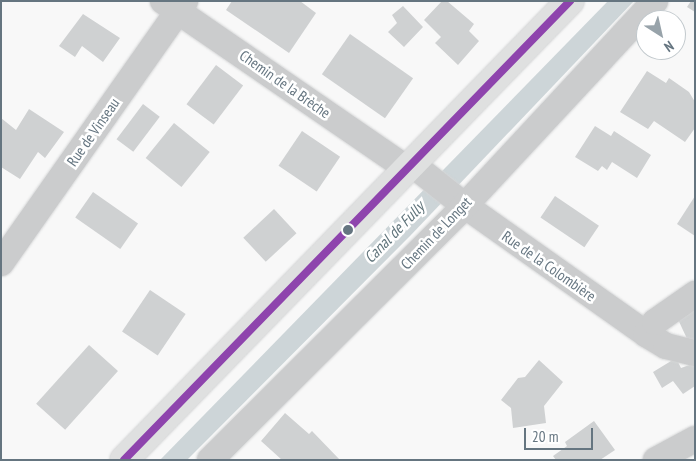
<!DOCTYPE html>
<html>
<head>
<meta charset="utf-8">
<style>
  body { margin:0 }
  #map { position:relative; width:696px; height:461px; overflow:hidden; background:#f8f8f8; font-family:"PT Sans Narrow",sans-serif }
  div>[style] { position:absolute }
  .water>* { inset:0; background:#cdd5d8 }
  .building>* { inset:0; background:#cfd1d2; transform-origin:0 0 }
  .roads { filter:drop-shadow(0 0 1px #d4d5d6) drop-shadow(0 0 1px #d4d5d6) }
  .minor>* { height:26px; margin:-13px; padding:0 13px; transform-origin:13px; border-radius:13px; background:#cbcccd }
  .major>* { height:28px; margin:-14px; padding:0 14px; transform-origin:14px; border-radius:14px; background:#dfe0e0 }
  .bus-1>* { height:8px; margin:-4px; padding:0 4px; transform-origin:4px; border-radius:4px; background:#8e44ad }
  .dots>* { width:14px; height:14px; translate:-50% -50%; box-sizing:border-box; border:2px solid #fff; border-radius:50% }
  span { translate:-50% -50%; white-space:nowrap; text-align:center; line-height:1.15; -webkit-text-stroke:5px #fff; paint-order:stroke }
  .street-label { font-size:15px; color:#657580 }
  .water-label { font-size:16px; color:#60747b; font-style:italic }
  .frame { position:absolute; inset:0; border:2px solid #657580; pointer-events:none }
  .north { position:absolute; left:636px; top:10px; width:50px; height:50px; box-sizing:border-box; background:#fff; border:1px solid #c1c8cc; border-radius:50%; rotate:145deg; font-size:14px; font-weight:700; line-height:20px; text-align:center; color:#657580 }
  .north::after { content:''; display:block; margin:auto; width:18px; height:22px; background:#98a3aa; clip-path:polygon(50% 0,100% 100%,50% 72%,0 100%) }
  .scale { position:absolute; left:524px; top:428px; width:69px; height:22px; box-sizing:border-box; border:2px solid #657580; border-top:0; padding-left:6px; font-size:15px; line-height:18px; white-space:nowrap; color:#657580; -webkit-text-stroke:4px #fff; paint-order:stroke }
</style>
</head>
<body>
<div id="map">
  <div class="water">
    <i style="clip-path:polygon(608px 1px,634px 1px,410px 236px,187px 460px,160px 460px)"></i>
  </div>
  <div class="building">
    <i style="clip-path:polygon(232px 1px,300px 1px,316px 13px,289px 53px,226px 10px)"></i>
    <i style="clip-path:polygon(442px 1px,447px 1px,474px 24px,469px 31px,479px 41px,458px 65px,435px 43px,441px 37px,424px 20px)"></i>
    <i style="clip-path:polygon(691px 1px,695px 1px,695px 12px,687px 7px)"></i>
    <i style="clip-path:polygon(403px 6px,423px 27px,404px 47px,388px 32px,397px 23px,392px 15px)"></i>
    <i style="clip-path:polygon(83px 14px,120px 38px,103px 62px,82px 46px,75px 57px,59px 46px)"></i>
    <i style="left:350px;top:34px;width:77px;height:49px;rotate:35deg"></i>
    <i style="left:216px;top:65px;width:34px;height:49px;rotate:37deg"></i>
    <i style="clip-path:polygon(647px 71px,666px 83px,669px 78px,689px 92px,695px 102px,695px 128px,685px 142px,654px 121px,648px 129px,620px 112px)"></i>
    <i style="left:143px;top:104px;width:21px;height:44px;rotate:37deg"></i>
    <i style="clip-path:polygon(29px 109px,64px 132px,45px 158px,38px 152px,20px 179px,1px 167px,1px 118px,16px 130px)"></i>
    <i style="left:174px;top:123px;width:46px;height:45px;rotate:39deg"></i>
    <i style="clip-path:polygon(595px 126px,611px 136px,614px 131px,651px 155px,637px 178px,612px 162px,607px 170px,602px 166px,598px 171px,575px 157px)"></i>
    <i style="left:302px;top:131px;width:46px;height:42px;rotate:34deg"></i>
    <i style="left:93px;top:192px;width:55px;height:31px;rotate:35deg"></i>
    <i style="left:555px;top:196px;width:53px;height:26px;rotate:34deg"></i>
    <i style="clip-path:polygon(695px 196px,695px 236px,677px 224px)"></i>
    <i style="left:274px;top:209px;width:33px;height:42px;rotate:47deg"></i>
    <i style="left:150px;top:290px;width:43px;height:50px;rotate:34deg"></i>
    <i style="clip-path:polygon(695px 302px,695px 340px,689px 343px,675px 313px)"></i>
    <i style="left:89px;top:345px;width:39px;height:79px;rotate:42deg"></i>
    <i style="clip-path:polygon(676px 358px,681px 368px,695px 363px,695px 386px,683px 394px,673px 381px,662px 388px,653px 372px)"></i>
    <i style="clip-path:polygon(539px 360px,563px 382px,544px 406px,546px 423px,513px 428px,511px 408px,501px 400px,518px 378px,525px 377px)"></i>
    <i style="clip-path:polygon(285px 413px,309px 434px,312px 431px,340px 460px,282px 460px,261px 441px)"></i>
    <i style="clip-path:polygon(594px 421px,615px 450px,600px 460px,556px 460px,553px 456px,567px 446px,565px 442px)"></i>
  </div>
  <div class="roads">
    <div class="minor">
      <i style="left:163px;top:1px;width:296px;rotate:34.5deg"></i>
      <i style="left:412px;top:164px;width:66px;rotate:38.3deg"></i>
      <i style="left:464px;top:205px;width:223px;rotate:35.3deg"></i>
      <i style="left:646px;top:334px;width:23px;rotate:31deg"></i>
      <i style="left:666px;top:346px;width:30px;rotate:14deg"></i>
      <i style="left:1px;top:263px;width:320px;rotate:-54.9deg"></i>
      <i style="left:646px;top:334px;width:15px;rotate:-53deg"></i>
      <i style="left:655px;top:322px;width:49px;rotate:-35deg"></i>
      <i style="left:210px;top:460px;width:349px;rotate:-44.9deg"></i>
      <i style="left:457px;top:214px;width:291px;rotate:-47.1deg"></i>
      <i style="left:656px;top:460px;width:44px;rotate:-28.3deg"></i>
    </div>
    <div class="major">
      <i style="left:124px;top:460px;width:640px;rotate:-45.82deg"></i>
    </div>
  </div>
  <div class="bus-1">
    <i style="left:124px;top:460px;width:640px;rotate:-45.82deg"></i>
  </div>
  <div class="dots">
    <i style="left:348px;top:230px;background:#657580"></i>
  </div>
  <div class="street-label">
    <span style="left:285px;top:84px;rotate:35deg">Chemin de la Brèche</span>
    <span style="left:93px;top:132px;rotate:-55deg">Rue de Vinseau</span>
    <span style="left:436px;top:233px;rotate:-46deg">Chemin de Longet</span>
    <span style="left:549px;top:266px;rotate:35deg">Rue de la Colombière</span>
  </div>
  <div class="water-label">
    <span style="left:394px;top:232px;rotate:-46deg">Canal de Fully</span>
  </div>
  <div class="frame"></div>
  <div class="north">N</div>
  <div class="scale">20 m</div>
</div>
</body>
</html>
